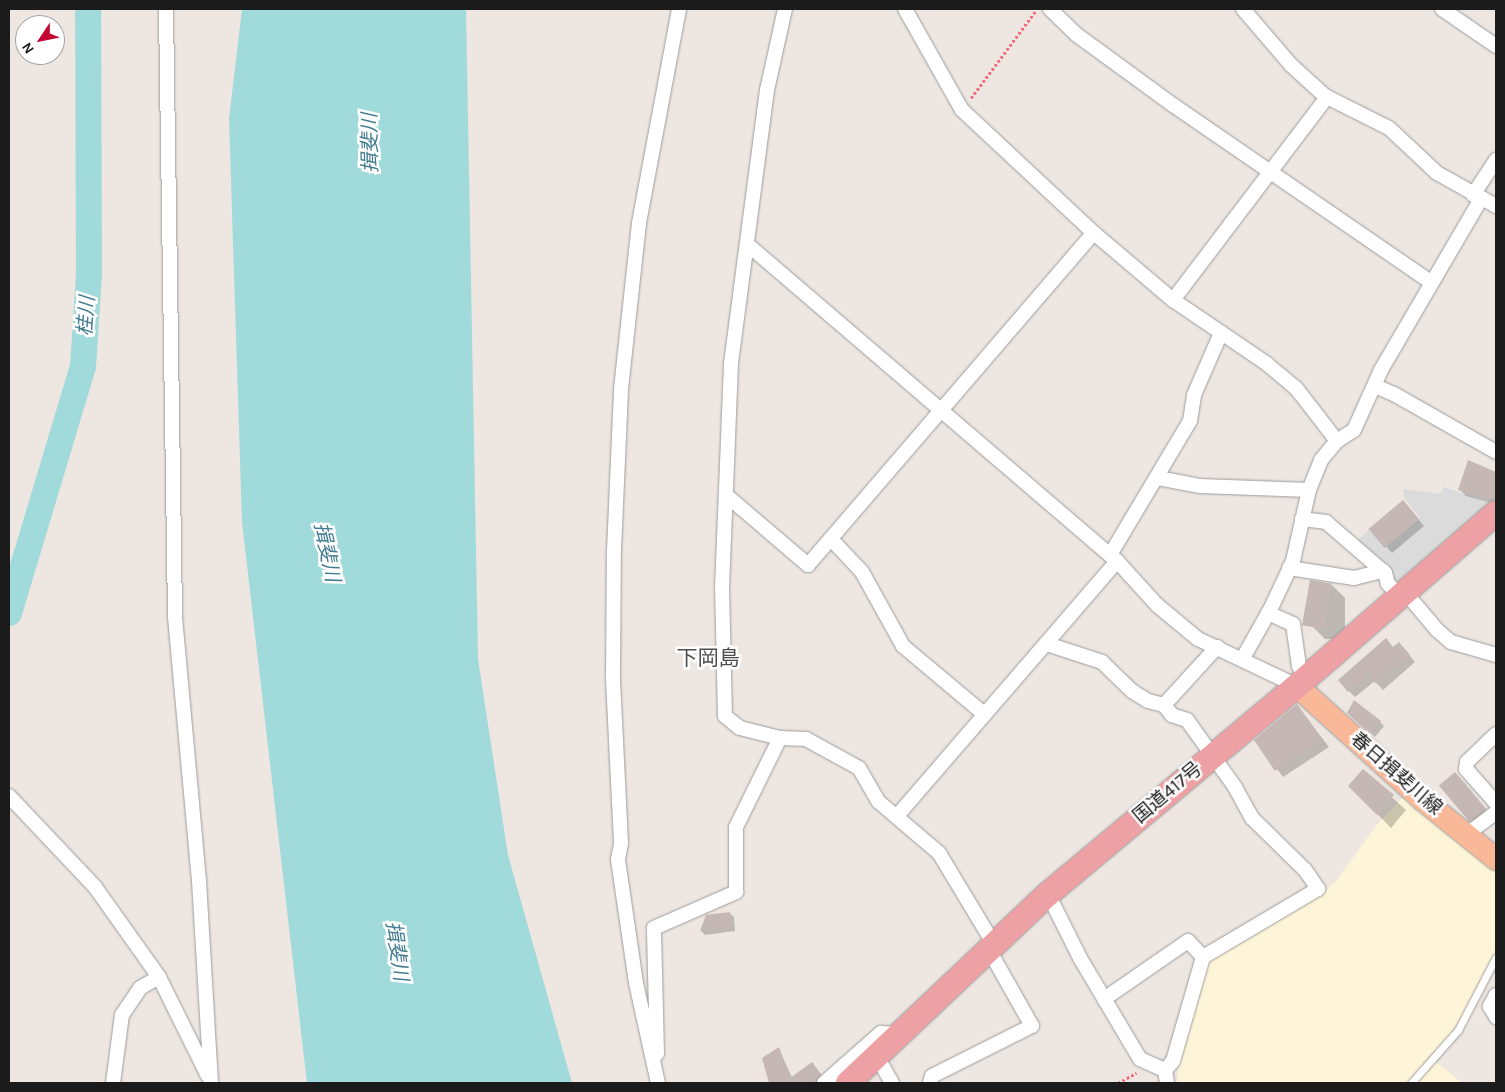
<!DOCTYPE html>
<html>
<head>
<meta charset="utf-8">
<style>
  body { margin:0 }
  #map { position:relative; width:1505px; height:1092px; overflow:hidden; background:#ede6e1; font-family:Karla,"Noto Sans JP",sans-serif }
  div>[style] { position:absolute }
  .education>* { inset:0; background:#fef5d8 }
  .parking>* { inset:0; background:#dbdbdb }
  .water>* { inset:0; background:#a1dada }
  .shadow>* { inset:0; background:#0003 }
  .river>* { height:26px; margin:-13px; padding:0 13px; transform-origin:13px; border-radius:13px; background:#a1dada }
  .building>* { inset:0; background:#c4b7b4; transform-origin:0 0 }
  .path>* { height:2.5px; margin-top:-1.25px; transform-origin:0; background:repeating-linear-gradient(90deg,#f6687b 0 2.5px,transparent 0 5px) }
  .roads { filter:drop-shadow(0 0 1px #9c9c9c) drop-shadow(0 0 1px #9c9c9c) }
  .service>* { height:7px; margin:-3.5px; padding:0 3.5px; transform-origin:3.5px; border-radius:3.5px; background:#fff }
  .minor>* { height:14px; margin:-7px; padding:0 7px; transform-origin:7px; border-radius:7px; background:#fff }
  .primary>* { height:22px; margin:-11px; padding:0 11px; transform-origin:11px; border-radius:11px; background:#f9b999 }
  .trunk>* { height:24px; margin:-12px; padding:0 12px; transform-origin:12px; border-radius:12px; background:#eea1a4 }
  span { translate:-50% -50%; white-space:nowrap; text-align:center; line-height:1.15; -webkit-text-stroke:5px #fff; paint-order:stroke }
  .street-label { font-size:19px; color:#1b1b1b }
  .water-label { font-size:20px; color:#427c91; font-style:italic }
  .quarter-label { font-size:21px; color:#4e4e4e }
  .frame { position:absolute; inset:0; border:10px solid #1b1b1b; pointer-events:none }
  .north { position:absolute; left:15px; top:15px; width:50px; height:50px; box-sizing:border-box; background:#fff; border:1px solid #a4a4a4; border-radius:50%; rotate:236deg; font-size:14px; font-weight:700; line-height:20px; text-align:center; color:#1b1b1b }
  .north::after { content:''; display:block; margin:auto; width:18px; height:22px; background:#c20531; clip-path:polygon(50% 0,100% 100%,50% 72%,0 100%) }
</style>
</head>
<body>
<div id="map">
  <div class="education">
    <i style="clip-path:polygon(1406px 794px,1496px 870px,1496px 966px,1464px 1030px,1435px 1061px,1462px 1083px,1177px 1083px,1181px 1045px,1211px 957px,1320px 896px,1337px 880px,1375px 827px)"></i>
  </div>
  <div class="parking">
    <i style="clip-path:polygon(1444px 487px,1491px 503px,1493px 507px,1396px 589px,1355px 543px,1369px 529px,1385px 547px,1420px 518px,1404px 497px,1403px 489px,1440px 494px)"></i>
  </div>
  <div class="water">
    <i style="clip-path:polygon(242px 9px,466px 9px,478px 659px,508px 855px,572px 1083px,307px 1083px,242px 522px,229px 119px)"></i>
  </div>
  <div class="shadow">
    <i style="clip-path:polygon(1469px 462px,1496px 473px,1496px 504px,1466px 496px,1459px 489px)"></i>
    <i style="clip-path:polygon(1409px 508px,1424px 526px,1392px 553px,1371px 529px)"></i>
    <i style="clip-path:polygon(1332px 585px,1345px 598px,1345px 639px,1325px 639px,1311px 625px)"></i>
    <i style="clip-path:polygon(1394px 648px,1405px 650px,1415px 662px,1383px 690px,1375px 681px,1355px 697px,1349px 691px)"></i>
    <i style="clip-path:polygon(1297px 706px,1329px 747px,1283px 777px,1256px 740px)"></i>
    <i style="clip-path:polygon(1348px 713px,1380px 722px,1384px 726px,1375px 737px)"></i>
    <i style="clip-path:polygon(1363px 771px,1406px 810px,1391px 828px,1350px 786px)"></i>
    <i style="clip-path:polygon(1462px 780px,1491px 816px,1477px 827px,1471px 820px)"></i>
    <i style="clip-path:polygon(729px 913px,734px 917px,735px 931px,705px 935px,701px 931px)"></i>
    <i style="clip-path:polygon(779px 1049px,793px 1080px,771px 1083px,763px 1058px)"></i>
    <i style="clip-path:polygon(816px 1068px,824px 1079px,820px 1083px,810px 1083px,802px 1071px)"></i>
  </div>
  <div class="river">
    <i style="left:9px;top:613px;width:257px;rotate:-73.3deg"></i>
    <i style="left:83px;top:367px;width:94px;rotate:-86.3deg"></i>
    <i style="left:89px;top:273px;width:264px;rotate:-90.2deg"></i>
  </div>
  <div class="building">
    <i style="clip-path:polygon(1468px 460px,1496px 472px,1496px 500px,1458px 490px)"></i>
    <i style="left:1403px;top:500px;width:25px;height:45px;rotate:50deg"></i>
    <i style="left:1310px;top:580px;width:22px;height:46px;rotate:10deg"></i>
    <i style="clip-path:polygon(1386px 638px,1393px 647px,1399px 642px,1410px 655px,1376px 684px,1368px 675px,1348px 692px,1338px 680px)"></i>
    <i style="clip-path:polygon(1354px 700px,1381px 721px,1370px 734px,1347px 713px)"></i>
    <i style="clip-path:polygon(1297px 704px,1323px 740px,1275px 771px,1254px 740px)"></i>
    <i style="clip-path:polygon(1363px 769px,1394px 795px,1377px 815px,1348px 786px)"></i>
    <i style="left:1455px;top:772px;width:48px;height:21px;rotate:50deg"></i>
    <i style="clip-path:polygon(730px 912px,732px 927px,700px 931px,706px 915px)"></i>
    <i style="clip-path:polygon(779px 1047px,790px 1078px,812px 1062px,821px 1074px,812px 1083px,769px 1083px,762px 1058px)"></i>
  </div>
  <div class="path">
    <i style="left:971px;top:98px;width:109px;rotate:-53.5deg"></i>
    <i style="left:1118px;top:1083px;width:21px;rotate:-29deg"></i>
  </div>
  <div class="roads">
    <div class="service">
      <i style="left:1411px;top:1083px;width:71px;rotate:-48.4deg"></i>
      <i style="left:1458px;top:1030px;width:82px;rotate:-62.5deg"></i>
    </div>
    <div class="minor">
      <i style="left:166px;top:9px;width:608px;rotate:89.15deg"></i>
      <i style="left:175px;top:617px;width:265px;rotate:84.8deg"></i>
      <i style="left:199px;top:881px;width:202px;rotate:86.6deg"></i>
      <i style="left:785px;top:9px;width:83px;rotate:102.5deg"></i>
      <i style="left:767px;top:90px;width:276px;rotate:97.5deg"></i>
      <i style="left:731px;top:364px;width:221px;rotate:92.3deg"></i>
      <i style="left:722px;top:585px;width:131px;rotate:88.7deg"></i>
      <i style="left:725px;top:716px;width:19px;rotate:39deg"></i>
      <i style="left:740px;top:728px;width:41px;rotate:14deg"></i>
      <i style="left:780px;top:738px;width:26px;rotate:2deg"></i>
      <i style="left:806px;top:739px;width:60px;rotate:28.7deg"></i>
      <i style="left:859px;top:768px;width:39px;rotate:60deg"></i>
      <i style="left:879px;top:802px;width:79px;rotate:40.4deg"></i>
      <i style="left:939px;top:853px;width:106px;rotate:58.9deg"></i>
      <i style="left:905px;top:9px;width:116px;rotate:60.6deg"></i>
      <i style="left:962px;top:110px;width:180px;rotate:43deg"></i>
      <i style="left:1094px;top:233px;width:104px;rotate:40.3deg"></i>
      <i style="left:1173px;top:300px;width:114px;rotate:34.2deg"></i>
      <i style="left:1267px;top:364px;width:38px;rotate:40deg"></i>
      <i style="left:1296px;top:388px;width:67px;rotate:52.3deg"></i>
      <i style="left:1050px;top:9px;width:37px;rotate:44deg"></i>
      <i style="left:1077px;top:35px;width:119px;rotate:36.1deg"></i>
      <i style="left:1173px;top:105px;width:314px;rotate:34.5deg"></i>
      <i style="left:1243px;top:9px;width:74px;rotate:49.4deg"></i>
      <i style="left:1291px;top:65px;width:46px;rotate:42.4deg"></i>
      <i style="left:1325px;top:96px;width:72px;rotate:26.6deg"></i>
      <i style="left:1389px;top:128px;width:66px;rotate:43.2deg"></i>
      <i style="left:1437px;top:173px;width:68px;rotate:29.2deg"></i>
      <i style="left:1442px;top:9px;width:65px;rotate:34.4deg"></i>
      <i style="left:1473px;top:195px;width:42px;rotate:-56.7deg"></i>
      <i style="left:747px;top:244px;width:487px;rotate:40.6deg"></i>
      <i style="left:1117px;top:561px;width:59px;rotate:47.7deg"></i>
      <i style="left:1157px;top:605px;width:53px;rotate:39.7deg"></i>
      <i style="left:1198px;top:639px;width:110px;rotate:25.4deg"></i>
      <i style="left:1173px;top:300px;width:255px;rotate:-52.8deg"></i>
      <i style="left:1375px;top:386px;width:21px;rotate:23deg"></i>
      <i style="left:1394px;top:394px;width:117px;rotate:29.6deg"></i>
      <i style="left:1158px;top:478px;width:43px;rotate:10.8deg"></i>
      <i style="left:1200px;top:486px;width:109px;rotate:2.1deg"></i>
      <i style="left:726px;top:495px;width:108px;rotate:40.5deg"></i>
      <i style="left:808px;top:565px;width:438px;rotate:-49.3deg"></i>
      <i style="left:1302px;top:519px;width:24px;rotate:7deg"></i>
      <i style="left:1326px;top:522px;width:78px;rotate:40.8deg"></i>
      <i style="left:1385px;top:573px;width:11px;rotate:75deg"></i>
      <i style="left:1388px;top:584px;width:18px;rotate:43deg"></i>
      <i style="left:831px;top:539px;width:45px;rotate:46.8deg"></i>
      <i style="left:862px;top:572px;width:85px;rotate:61deg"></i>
      <i style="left:903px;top:646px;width:106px;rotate:40deg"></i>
      <i style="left:1110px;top:555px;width:156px;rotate:-59.2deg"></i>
      <i style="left:1190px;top:421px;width:26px;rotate:-81deg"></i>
      <i style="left:1194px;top:395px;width:68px;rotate:-66.5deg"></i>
      <i style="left:1289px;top:568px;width:66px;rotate:8.7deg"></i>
      <i style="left:1354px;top:578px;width:30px;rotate:-14deg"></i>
      <i style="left:1405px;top:592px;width:50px;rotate:49.9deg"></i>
      <i style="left:1437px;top:630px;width:18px;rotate:41deg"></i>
      <i style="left:1451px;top:642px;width:47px;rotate:16.1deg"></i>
      <i style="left:1268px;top:613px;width:27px;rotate:24deg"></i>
      <i style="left:1293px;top:624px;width:42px;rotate:81.9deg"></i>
      <i style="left:1299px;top:666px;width:14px;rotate:60deg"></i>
      <i style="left:1047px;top:644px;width:58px;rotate:18.1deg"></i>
      <i style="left:1102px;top:662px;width:42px;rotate:44deg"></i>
      <i style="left:1132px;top:691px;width:19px;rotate:32deg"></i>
      <i style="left:1148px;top:701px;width:16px;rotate:14deg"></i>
      <i style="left:1243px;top:658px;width:57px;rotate:-60.8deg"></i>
      <i style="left:1271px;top:608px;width:52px;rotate:-64.9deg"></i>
      <i style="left:1293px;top:561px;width:73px;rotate:-77.3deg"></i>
      <i style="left:1309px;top:490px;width:32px;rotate:-68deg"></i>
      <i style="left:1321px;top:460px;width:25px;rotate:-50deg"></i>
      <i style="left:1337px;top:441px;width:20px;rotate:-33deg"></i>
      <i style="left:1354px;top:430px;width:66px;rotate:-65.8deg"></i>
      <i style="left:1381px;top:370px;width:198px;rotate:-59.7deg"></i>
      <i style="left:1496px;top:734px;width:40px;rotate:136deg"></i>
      <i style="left:1467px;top:762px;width:7px;rotate:98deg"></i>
      <i style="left:1466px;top:769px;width:45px;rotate:48.6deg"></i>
      <i style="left:9px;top:796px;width:125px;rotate:46.6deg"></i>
      <i style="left:95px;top:887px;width:110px;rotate:54.6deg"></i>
      <i style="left:159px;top:977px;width:110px;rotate:63.7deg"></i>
      <i style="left:897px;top:816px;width:337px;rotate:-49.2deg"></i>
      <i style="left:1466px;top:835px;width:38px;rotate:-37deg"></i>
      <i style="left:1048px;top:894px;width:72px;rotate:63.4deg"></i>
      <i style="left:1080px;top:958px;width:117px;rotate:59.3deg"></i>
      <i style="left:1140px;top:1059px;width:27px;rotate:24deg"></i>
      <i style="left:1165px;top:1070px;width:13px;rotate:81deg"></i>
      <i style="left:1496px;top:995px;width:13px;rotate:119deg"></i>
      <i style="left:1490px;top:1006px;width:13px;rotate:61deg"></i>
      <i style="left:1104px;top:999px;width:102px;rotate:-34.6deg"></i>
      <i style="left:1188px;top:941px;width:22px;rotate:47deg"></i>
      <i style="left:657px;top:1054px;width:126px;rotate:-91.4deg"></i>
      <i style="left:654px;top:928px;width:90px;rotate:-23.7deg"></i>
      <i style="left:736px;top:892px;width:65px;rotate:-90deg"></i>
      <i style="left:736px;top:827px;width:99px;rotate:-63.7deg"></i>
      <i style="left:876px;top:1055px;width:32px;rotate:60deg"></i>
      <i style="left:1165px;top:1070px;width:12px;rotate:-48deg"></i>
      <i style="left:1173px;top:1061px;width:108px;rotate:-73.9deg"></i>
      <i style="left:1203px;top:957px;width:134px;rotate:-30.6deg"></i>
      <i style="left:1318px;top:889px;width:23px;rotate:-124deg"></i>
      <i style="left:1305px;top:870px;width:74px;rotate:-135.5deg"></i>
      <i style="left:1252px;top:818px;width:35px;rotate:-119deg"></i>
      <i style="left:1235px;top:787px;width:82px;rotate:-125.6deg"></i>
      <i style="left:1187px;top:720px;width:16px;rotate:-162deg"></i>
      <i style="left:1172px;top:715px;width:13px;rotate:-129deg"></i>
      <i style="left:1164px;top:705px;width:79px;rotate:-47.6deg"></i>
      <i style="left:113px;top:1083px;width:69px;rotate:-82.5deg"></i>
      <i style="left:122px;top:1015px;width:32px;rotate:-56deg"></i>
      <i style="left:140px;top:988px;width:22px;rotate:-30deg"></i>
      <i style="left:658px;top:1083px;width:102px;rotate:-102.4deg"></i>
      <i style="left:636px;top:983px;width:125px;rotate:-98.3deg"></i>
      <i style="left:618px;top:859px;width:16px;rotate:-79deg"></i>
      <i style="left:621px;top:843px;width:164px;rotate:-92.8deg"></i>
      <i style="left:613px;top:679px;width:128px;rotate:-89.6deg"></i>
      <i style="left:614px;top:551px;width:162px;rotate:-87.5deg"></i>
      <i style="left:621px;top:389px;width:167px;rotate:-83.8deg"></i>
      <i style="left:639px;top:223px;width:218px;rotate:-79.4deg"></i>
      <i style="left:824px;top:1083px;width:76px;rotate:-41.3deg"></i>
      <i style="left:881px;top:1033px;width:18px;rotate:3deg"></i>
      <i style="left:930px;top:1083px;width:7px;rotate:-74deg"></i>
      <i style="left:932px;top:1076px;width:112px;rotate:-26.6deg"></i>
      <i style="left:1032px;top:1026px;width:87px;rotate:-119.5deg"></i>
    </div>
    <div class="primary">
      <i style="left:1297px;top:686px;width:170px;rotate:42.1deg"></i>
      <i style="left:1423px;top:800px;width:94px;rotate:38.9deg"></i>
    </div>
    <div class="trunk">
      <i style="left:848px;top:1083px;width:275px;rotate:-43.4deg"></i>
      <i style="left:1048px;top:894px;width:324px;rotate:-39.9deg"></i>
      <i style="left:1297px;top:686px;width:264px;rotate:-41deg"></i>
    </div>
  </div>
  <div class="street-label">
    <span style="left:1396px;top:774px;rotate:41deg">春日揖斐川線</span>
    <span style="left:1168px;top:793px;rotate:-40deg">国道417号</span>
  </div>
  <div class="water-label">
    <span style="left:370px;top:143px;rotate:-91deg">揖斐川</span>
    <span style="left:86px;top:316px;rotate:-86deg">桂川</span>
    <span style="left:327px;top:552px;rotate:78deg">揖斐川</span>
    <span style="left:397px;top:951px;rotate:82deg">揖斐川</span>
  </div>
  <div class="quarter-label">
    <span style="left:708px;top:658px">下岡島</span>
  </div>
  <div class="frame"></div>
  <div class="north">N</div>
</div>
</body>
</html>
